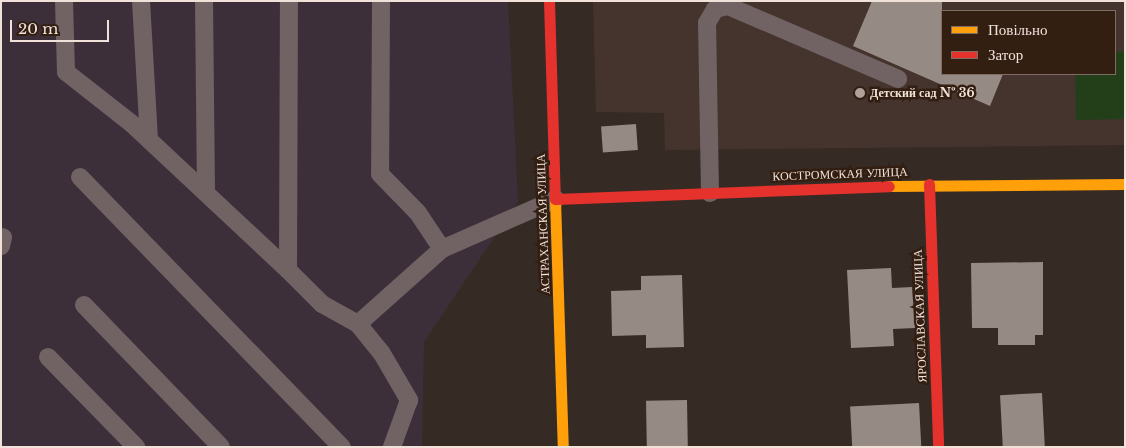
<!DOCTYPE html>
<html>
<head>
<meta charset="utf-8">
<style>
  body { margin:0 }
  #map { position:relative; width:1126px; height:448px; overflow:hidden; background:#362a24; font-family:"Libre Baskerville",serif }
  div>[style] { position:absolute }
  .industrial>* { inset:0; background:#3d2f3a }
  .education>* { inset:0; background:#45332e }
  .green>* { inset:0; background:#233f1a }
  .building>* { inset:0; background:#958a84; transform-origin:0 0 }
  .lane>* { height:18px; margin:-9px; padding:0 9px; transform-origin:9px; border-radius:9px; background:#716364 }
  .slow>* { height:11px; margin:-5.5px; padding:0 5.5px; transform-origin:5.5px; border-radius:5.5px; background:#ff9f0a }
  .jam>* { height:11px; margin:-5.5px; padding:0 5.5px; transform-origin:5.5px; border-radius:5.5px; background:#e5322d }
  .dots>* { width:14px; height:14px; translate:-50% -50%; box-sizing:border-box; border:2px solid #331e12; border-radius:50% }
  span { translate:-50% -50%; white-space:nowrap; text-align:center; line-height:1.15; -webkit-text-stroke:5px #331e12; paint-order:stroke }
  .poi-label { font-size:12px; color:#f0e1d9; font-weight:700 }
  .left { translate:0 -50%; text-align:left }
  .street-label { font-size:12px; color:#f0e1d9 }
  .frame { position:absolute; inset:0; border:2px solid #f0e1d9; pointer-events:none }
  .legend { position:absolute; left:941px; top:10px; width:175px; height:65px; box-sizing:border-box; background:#331e12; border:1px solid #7f6c62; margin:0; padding:6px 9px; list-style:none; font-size:15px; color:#f0e1d9 }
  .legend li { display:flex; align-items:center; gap:10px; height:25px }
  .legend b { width:25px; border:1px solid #7f6c62 }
  .scale { position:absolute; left:10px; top:20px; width:99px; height:22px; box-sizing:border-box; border:2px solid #f0e1d9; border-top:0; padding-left:6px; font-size:15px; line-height:18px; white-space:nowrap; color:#f0e1d9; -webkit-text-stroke:4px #331e12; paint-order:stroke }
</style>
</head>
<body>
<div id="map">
  <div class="industrial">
    <i style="clip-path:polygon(1px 1px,508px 1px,518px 202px,424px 342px,422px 447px,1px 447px)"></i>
  </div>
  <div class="education">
    <i style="clip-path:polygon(evenodd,593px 1px,1125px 1px,1125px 145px,665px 150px,664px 113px,596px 112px,593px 1px,942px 11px,1115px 11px,1115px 74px,942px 74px,942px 11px)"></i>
  </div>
  <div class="green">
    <i style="clip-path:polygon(1125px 51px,1125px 119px,1076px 120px,1075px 74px,1115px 74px,1115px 52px)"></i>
  </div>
  <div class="building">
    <i style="clip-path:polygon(872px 1px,942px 1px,942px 74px,1003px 74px,990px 106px,853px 46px)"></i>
    <i style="left:636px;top:124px;width:26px;height:35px;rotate:86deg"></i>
    <i style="clip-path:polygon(1043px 262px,1043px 335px,1035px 335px,1035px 345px,998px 345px,998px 328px,972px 328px,971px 263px)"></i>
    <i style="clip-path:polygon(891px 268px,892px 288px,912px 287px,915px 328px,893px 329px,894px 346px,851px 348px,847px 270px)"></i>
    <i style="clip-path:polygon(682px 275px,684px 347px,646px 348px,646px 335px,612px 336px,611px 291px,641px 290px,641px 276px)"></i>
    <i style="left:1042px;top:393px;width:54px;height:42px;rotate:87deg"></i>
    <i style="left:687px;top:400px;width:47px;height:41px;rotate:89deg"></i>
    <i style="left:919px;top:403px;width:44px;height:69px;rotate:87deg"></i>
  </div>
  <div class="lane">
    <i style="left:64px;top:1px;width:71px;rotate:88.4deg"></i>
    <i style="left:66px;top:72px;width:84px;rotate:38.2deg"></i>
    <i style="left:132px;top:124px;width:214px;rotate:43.1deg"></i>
    <i style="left:288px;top:270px;width:48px;rotate:45deg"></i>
    <i style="left:322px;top:304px;width:41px;rotate:29.1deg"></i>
    <i style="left:358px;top:324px;width:36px;rotate:51deg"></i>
    <i style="left:381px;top:352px;width:56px;rotate:59.7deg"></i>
    <i style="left:409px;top:400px;width:50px;rotate:109.9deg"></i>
    <i style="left:141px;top:1px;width:139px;rotate:86.7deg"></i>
    <i style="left:204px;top:1px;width:192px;rotate:89.4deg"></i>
    <i style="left:381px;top:1px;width:173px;rotate:90.3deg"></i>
    <i style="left:380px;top:174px;width:54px;rotate:45.7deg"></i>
    <i style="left:418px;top:213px;width:43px;rotate:56.3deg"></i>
    <i style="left:80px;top:177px;width:376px;rotate:45.9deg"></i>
    <i style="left:710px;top:193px;width:170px;rotate:-91deg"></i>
    <i style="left:707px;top:23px;width:16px;rotate:-60deg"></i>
    <i style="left:715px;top:9px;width:13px;rotate:-13deg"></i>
    <i style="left:728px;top:6px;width:185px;rotate:23.2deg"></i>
    <i style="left:1px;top:246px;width:9px;rotate:-77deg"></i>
    <i style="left:288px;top:270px;width:269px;rotate:-89.8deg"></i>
    <i style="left:84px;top:305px;width:197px;rotate:46deg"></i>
    <i style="left:358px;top:324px;width:113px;rotate:-41.8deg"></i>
    <i style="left:442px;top:249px;width:124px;rotate:-23.7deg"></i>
    <i style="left:48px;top:357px;width:126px;rotate:45.6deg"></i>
  </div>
  <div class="slow">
    <i style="left:889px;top:186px;width:236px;rotate:-0.5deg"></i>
    <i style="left:555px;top:199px;width:248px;rotate:88.2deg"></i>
  </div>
  <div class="jam">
    <i style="left:549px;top:1px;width:198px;rotate:88.3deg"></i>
    <i style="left:929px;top:184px;width:263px;rotate:88deg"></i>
    <i style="left:556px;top:199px;width:333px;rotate:-2.2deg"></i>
  </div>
  <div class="dots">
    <i style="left:860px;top:93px;background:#afa19a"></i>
  </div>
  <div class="poi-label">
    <span class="left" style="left:870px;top:93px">Детский сад № 36</span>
  </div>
  <div class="street-label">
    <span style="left:840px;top:174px;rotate:-2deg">КОСТРОМСКАЯ УЛИЦА</span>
    <span style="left:543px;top:224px;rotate:-92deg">АСТРАХАНСКАЯ УЛИЦА</span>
    <span style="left:920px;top:316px;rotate:-92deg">ЯРОСЛАВСКАЯ УЛИЦА</span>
  </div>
  <div class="frame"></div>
  <ul class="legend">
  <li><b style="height:6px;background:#ff9f0a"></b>Повільно</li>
  <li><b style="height:6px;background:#e5322d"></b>Затор</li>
  </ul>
  <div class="scale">20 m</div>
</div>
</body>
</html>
